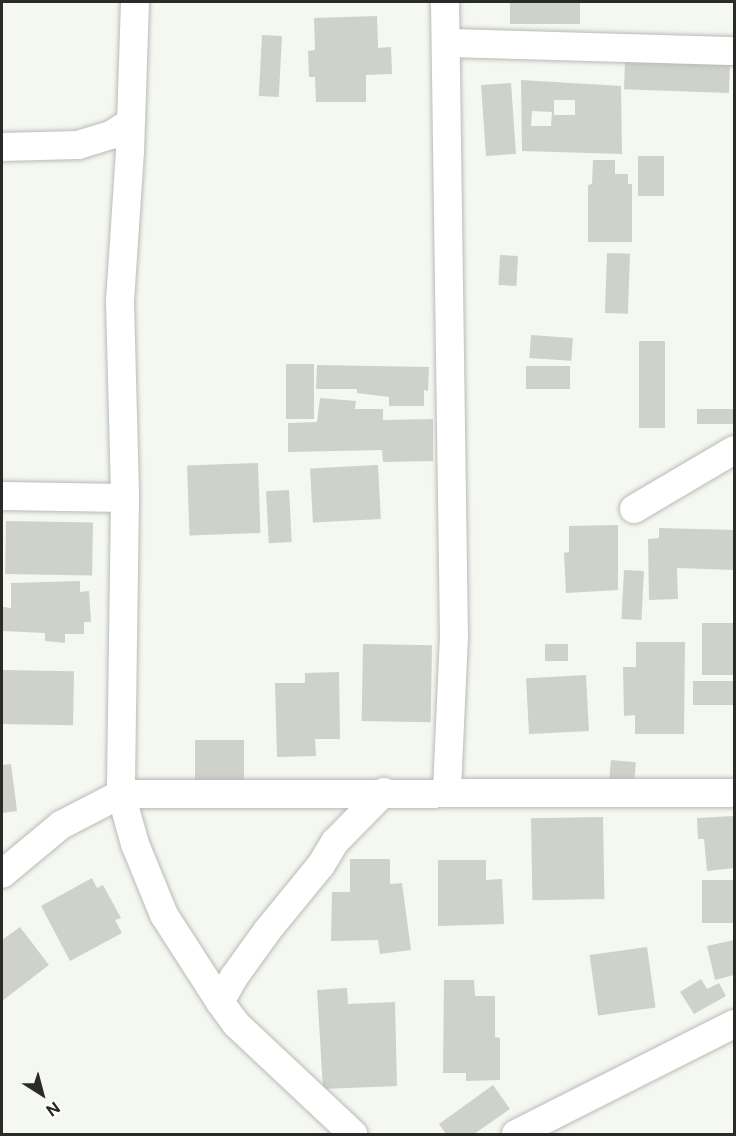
<!DOCTYPE html>
<html>
<head>
<meta charset="utf-8">
<style>
  body { margin:0 }
  #map { position:relative; width:736px; height:1136px; overflow:hidden; background:#f5f7f1; font-family:"Public Sans",sans-serif }
  div>[style] { position:absolute }
  .building>* { inset:0; background:#cfd1cb; transform-origin:0 0 }
  .roads { filter:drop-shadow(0 0 2px #b9bbb6) drop-shadow(0 0 2px #b9bbb6) }
  .minor>* { height:28px; margin:-14px; padding:0 14px; transform-origin:14px; border-radius:14px; background:#fff }
  span { translate:-50% -50%; white-space:nowrap; text-align:center; line-height:1.15; -webkit-text-stroke:6px #fff; paint-order:stroke }
  .frame { position:absolute; inset:0; border:3px solid #2a2b29; pointer-events:none }
  .north { position:absolute; left:12px; top:1064px; width:60px; height:60px; -webkit-text-stroke:4px #fff; paint-order:stroke; rotate:144deg; font-size:16px; font-weight:700; line-height:24px; text-align:center; color:#2a2b29 }
  .north::after { content:''; display:block; margin:auto; width:21px; height:27px; background:#2a2b29; clip-path:polygon(50% 0,100% 100%,50% 72%,0 100%) }
</style>
</head>
<body>
<div id="map">
  <div class="building">
    <i style="left:510px;top:2px;width:70px;height:22px"></i>
    <i style="clip-path:polygon(377px 16px,378px 48px,391px 47px,392px 74px,366px 75px,366px 102px,316px 102px,315px 77px,309px 77px,308px 51px,315px 50px,314px 18px)"></i>
    <i style="left:262px;top:35px;width:20px;height:61px;rotate:3deg"></i>
    <i style="left:730px;top:63px;width:30px;height:105px;rotate:92deg"></i>
    <i style="clip-path:polygon(evenodd,521px 80px,621px 86px,622px 154px,522px 151px,521px 80px,554px 100px,575px 100px,575px 115px,554px 115px,554px 100px,521px 80px,532px 111px,552px 112px,551px 126px,531px 126px,532px 111px)"></i>
    <i style="left:511px;top:83px;width:71px;height:30px;rotate:86deg"></i>
    <i style="left:638px;top:156px;width:26px;height:40px"></i>
    <i style="clip-path:polygon(593px 160px,615px 160px,615px 174px,628px 174px,628px 184px,632px 184px,632px 242px,588px 242px,588px 185px,592px 184px)"></i>
    <i style="left:607px;top:253px;width:23px;height:60px;rotate:2deg"></i>
    <i style="left:500px;top:255px;width:18px;height:30px;rotate:3deg"></i>
    <i style="left:531px;top:335px;width:42px;height:23px;rotate:4deg"></i>
    <i style="left:639px;top:341px;width:26px;height:87px"></i>
    <i style="left:286px;top:364px;width:28px;height:55px"></i>
    <i style="clip-path:polygon(317px 365px,429px 367px,428px 391px,424px 390px,424px 406px,389px 406px,389px 397px,357px 393px,357px 389px,316px 389px)"></i>
    <i style="left:570px;top:366px;width:23px;height:44px;rotate:90deg"></i>
    <i style="clip-path:polygon(320px 398px,356px 401px,355px 409px,383px 409px,383px 420px,433px 419px,433px 461px,383px 462px,382px 450px,288px 452px,288px 423px,317px 422px)"></i>
    <i style="left:733px;top:409px;width:15px;height:36px;rotate:90deg"></i>
    <i style="left:258px;top:463px;width:70px;height:71px;rotate:88deg"></i>
    <i style="left:378px;top:465px;width:54px;height:68px;rotate:87deg"></i>
    <i style="left:289px;top:490px;width:52px;height:23px;rotate:87deg"></i>
    <i style="left:6px;top:521px;width:87px;height:53px;rotate:1deg"></i>
    <i style="clip-path:polygon(618px 525px,618px 590px,566px 593px,564px 553px,569px 552px,569px 526px)"></i>
    <i style="clip-path:polygon(659px 528px,734px 530px,734px 570px,677px 568px,678px 599px,649px 600px,648px 539px,659px 538px)"></i>
    <i style="left:624px;top:570px;width:20px;height:49px;rotate:3deg"></i>
    <i style="clip-path:polygon(80px 581px,80px 592px,89px 591px,91px 622px,84px 622px,84px 634px,65px 634px,65px 643px,45px 641px,45px 633px,3px 631px,3px 607px,11px 608px,11px 583px)"></i>
    <i style="left:702px;top:623px;width:32px;height:52px"></i>
    <i style="clip-path:polygon(636px 642px,685px 642px,684px 734px,635px 734px,635px 715px,624px 716px,623px 667px,636px 667px)"></i>
    <i style="left:363px;top:644px;width:69px;height:77px;rotate:1deg"></i>
    <i style="left:568px;top:644px;width:17px;height:23px;rotate:90deg"></i>
    <i style="left:2px;top:670px;width:72px;height:54px;rotate:1deg"></i>
    <i style="clip-path:polygon(339px 672px,340px 739px,315px 739px,316px 756px,277px 757px,275px 683px,305px 683px,305px 673px)"></i>
    <i style="left:586px;top:675px;width:56px;height:60px;rotate:87deg"></i>
    <i style="left:734px;top:681px;width:24px;height:41px;rotate:90deg"></i>
    <i style="left:195px;top:740px;width:49px;height:47px"></i>
    <i style="left:611px;top:760px;width:25px;height:19px;rotate:5deg"></i>
    <i style="clip-path:polygon(11px 764px,17px 811px,2px 813px,2px 765px)"></i>
    <i style="clip-path:polygon(734px 816px,734px 868px,707px 871px,704px 839px,698px 839px,697px 818px)"></i>
    <i style="left:603px;top:817px;width:82px;height:72px;rotate:89deg"></i>
    <i style="clip-path:polygon(350px 859px,390px 859px,390px 884px,402px 883px,411px 950px,380px 954px,378px 940px,331px 941px,332px 892px,350px 892px)"></i>
    <i style="clip-path:polygon(438px 860px,486px 860px,486px 880px,502px 879px,504px 924px,438px 926px)"></i>
    <i style="clip-path:polygon(92px 878px,97px 888px,103px 885px,121px 918px,115px 920px,122px 933px,70px 961px,41px 906px)"></i>
    <i style="left:734px;top:880px;width:43px;height:32px;rotate:90deg"></i>
    <i style="clip-path:polygon(20px 927px,49px 965px,2px 1001px,2px 940px)"></i>
    <i style="clip-path:polygon(734px 940px,734px 975px,715px 980px,707px 946px)"></i>
    <i style="left:647px;top:947px;width:61px;height:58px;rotate:82deg"></i>
    <i style="clip-path:polygon(701px 979px,707px 989px,719px 983px,726px 996px,694px 1014px,680px 992px)"></i>
    <i style="clip-path:polygon(444px 980px,474px 980px,475px 996px,495px 996px,495px 1037px,500px 1038px,500px 1080px,466px 1081px,466px 1073px,443px 1073px)"></i>
    <i style="clip-path:polygon(347px 988px,348px 1004px,395px 1002px,397px 1086px,323px 1089px,317px 990px)"></i>
    <i style="clip-path:polygon(493px 1085px,510px 1109px,474px 1134px,446px 1134px,439px 1124px)"></i>
  </div>
  <div class="roads">
    <div class="minor">
      <i style="left:135px;top:2px;width:149px;rotate:91.9deg"></i>
      <i style="left:130px;top:151px;width:151px;rotate:93.8deg"></i>
      <i style="left:120px;top:302px;width:196px;rotate:88.5deg"></i>
      <i style="left:125px;top:498px;width:296px;rotate:90.8deg"></i>
      <i style="left:121px;top:794px;width:52px;rotate:74.4deg"></i>
      <i style="left:135px;top:844px;width:77px;rotate:67.8deg"></i>
      <i style="left:164px;top:915px;width:103px;rotate:57.2deg"></i>
      <i style="left:220px;top:1002px;width:27px;rotate:54deg"></i>
      <i style="left:236px;top:1024px;width:161px;rotate:43.2deg"></i>
      <i style="left:445px;top:2px;width:634px;rotate:89.19deg"></i>
      <i style="left:454px;top:636px;width:156px;rotate:92.6deg"></i>
      <i style="left:446px;top:43px;width:288px;rotate:1.6deg"></i>
      <i style="left:2px;top:147px;width:76px;rotate:-1.5deg"></i>
      <i style="left:78px;top:145px;width:34px;rotate:-17deg"></i>
      <i style="left:111px;top:135px;width:24px;rotate:-33deg"></i>
      <i style="left:2px;top:496px;width:123px;rotate:0.9deg"></i>
      <i style="left:634px;top:509px;width:116px;rotate:-30.5deg"></i>
      <i style="left:2px;top:874px;width:77px;rotate:-39.7deg"></i>
      <i style="left:61px;top:825px;width:68px;rotate:-27.3deg"></i>
      <i style="left:121px;top:794px;width:613px;rotate:-0.09deg"></i>
      <i style="left:220px;top:1002px;width:29px;rotate:-61deg"></i>
      <i style="left:234px;top:977px;width:57px;rotate:-54.3deg"></i>
      <i style="left:267px;top:931px;width:85px;rotate:-50.7deg"></i>
      <i style="left:321px;top:865px;width:27px;rotate:-59deg"></i>
      <i style="left:335px;top:842px;width:70px;rotate:-45.6deg"></i>
      <i style="left:516px;top:1134px;width:244px;rotate:-26.8deg"></i>
    </div>
  </div>
  <div class="frame"></div>
  <div class="north">N</div>
</div>
</body>
</html>
